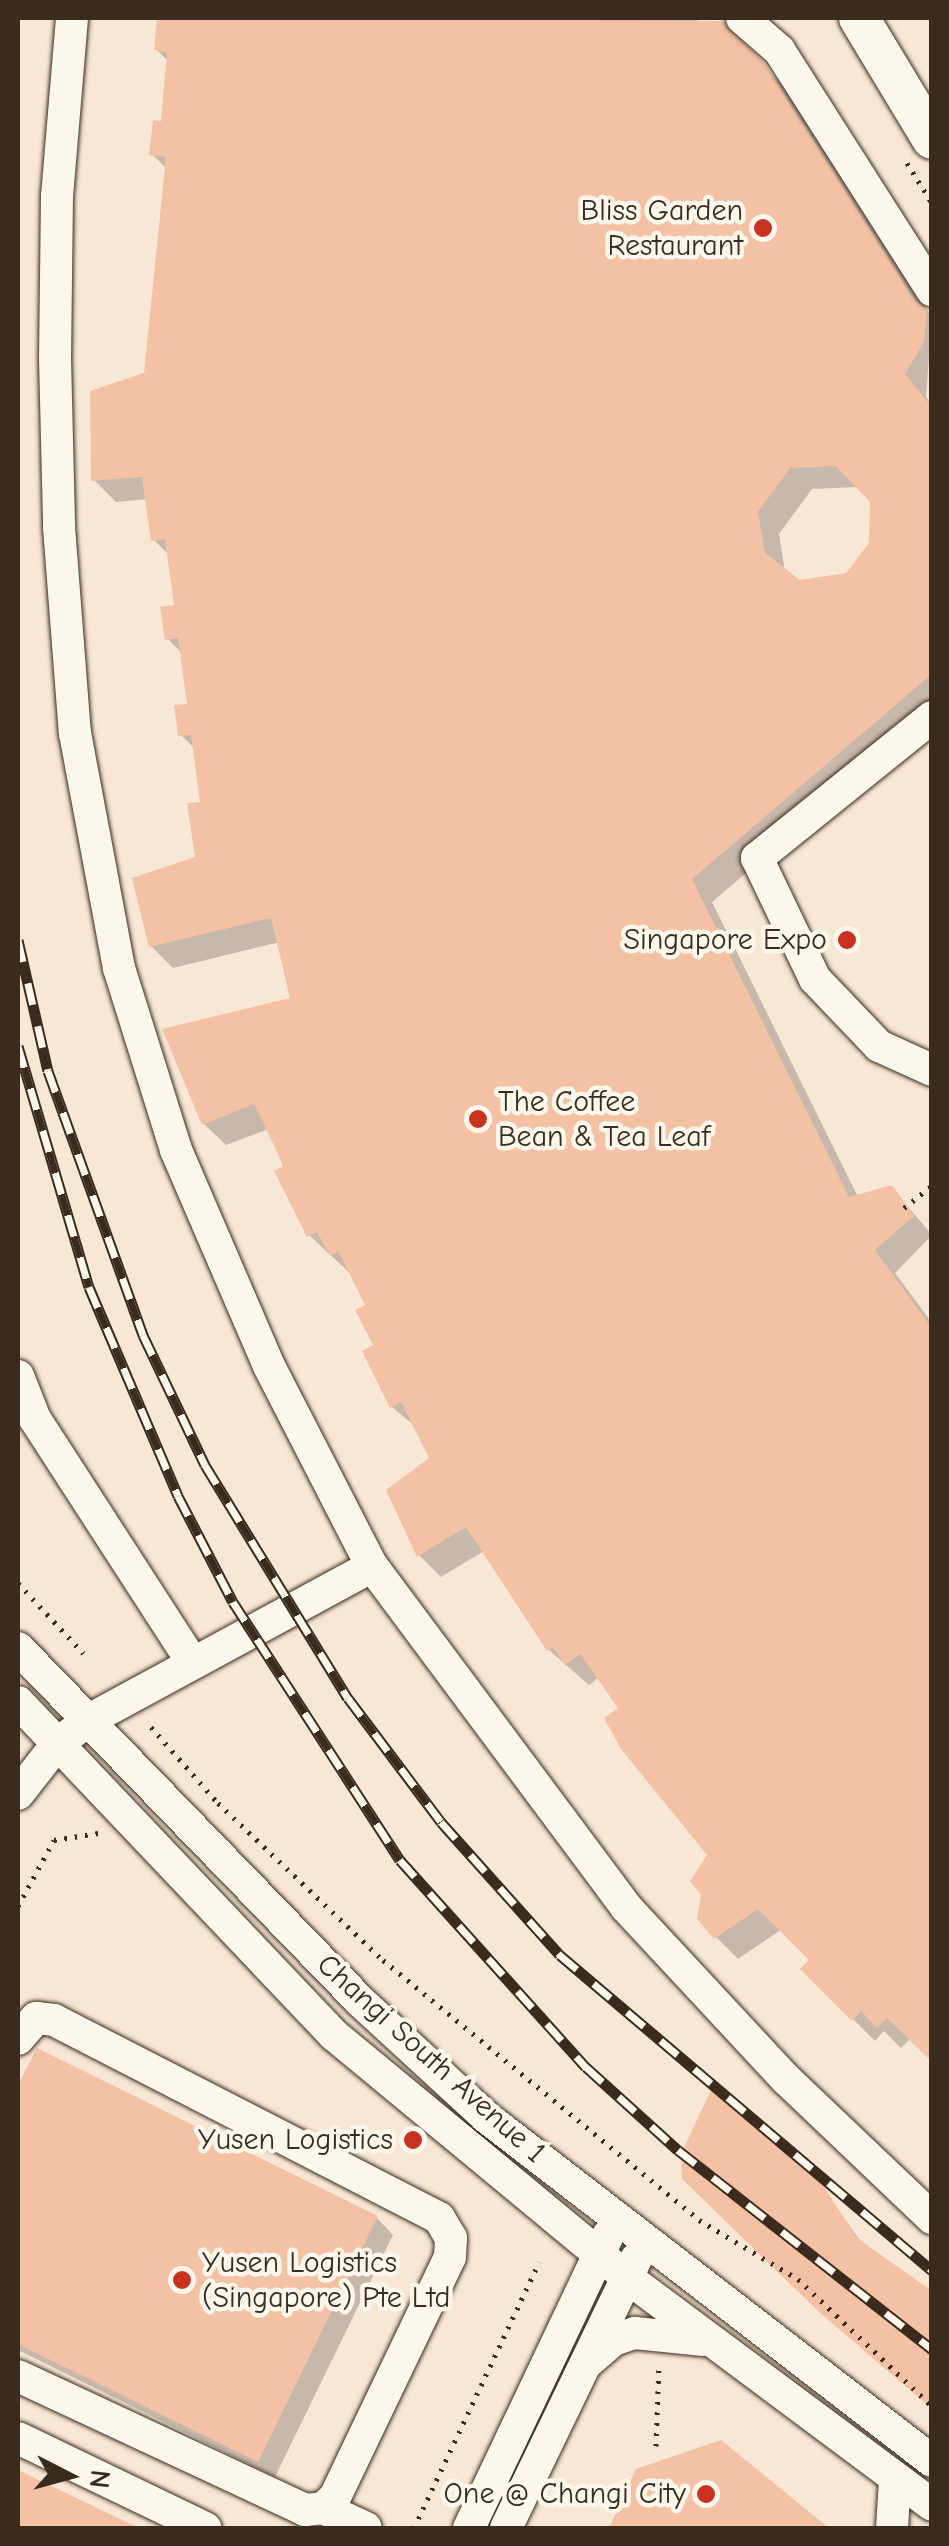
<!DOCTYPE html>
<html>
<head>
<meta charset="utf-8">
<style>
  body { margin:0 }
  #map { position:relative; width:949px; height:2546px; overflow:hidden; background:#f9e7d6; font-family:"Comic Neue",sans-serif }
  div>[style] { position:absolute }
  .shadow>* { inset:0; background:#0003 }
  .building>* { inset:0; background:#f4c1a4 }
  .path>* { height:5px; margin-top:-2.5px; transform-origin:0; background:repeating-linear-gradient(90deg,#3b2a1e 0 2.5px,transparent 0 10.5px) }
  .roads { filter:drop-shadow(0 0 2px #3b2a1e) drop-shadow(0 0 2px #3b2a1e) }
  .minor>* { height:32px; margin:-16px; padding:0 16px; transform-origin:16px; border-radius:16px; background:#fbf7ec }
  .major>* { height:40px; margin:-20px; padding:0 20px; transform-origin:20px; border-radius:20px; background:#fbf7ec }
  .rail>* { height:11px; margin-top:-5.5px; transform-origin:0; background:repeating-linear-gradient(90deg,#fbf7ec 0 22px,#3b2a1e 0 44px); box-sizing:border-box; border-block:2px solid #3b2a1e }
  .dots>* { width:28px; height:28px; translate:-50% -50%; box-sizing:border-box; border:5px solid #fbf7ec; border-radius:50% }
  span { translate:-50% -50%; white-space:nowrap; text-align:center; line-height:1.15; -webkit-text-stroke:9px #fbf7ec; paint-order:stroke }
  .poi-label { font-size:30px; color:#3b2a1e }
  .right { translate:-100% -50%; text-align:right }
  .left { translate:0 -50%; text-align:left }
  .street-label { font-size:30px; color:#3b2a1e }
  .frame { position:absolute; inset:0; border:20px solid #3b2a1e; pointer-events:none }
  .north { position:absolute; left:20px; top:2426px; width:100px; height:100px; -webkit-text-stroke:8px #fbf7ec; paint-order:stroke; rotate:96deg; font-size:28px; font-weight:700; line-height:40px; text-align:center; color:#3b2a1e }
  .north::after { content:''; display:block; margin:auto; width:35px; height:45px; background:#3b2a1e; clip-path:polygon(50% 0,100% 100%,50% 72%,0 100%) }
</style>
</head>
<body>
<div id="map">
  <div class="shadow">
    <i style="clip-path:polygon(evenodd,160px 18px,699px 18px,694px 24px,722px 24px,785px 88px,932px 317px,926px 397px,932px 405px,932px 714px,712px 902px,858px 1197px,892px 1188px,932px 1235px,895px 1273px,932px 1323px,932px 2059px,911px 2038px,901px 2048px,884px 2031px,875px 2041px,803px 1969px,813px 1960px,782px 1929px,738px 1959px,716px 1937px,710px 1855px,599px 1677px,589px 1685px,549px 1650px,484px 1551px,441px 1577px,419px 1555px,432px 1459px,416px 1427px,392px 1407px,369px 1306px,354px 1277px,309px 1235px,269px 1129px,226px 1145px,204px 1124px,294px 1000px,280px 942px,173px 968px,151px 946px,198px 859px,203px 804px,196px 750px,181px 735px,190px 706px,183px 654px,168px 639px,176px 607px,170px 556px,153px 539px,148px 499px,116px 502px,94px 480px,146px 375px,167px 169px,152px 154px,163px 124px,169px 62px,156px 49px,160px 18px,859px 487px,872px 501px,871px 544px,847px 576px,799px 582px,785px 572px,779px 534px,812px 489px,859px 487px)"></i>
    <i style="clip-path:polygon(38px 2051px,377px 2218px,393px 2235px,275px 2477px,18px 2350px,18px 2093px)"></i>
    <i style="clip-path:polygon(815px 2178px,864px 2246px,932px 2405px)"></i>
    <i style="clip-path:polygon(720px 2443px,819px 2528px,611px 2528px,638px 2471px)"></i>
    <i style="clip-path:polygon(18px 2472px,133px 2528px,18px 2528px)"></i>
  </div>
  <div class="building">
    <i style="clip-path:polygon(evenodd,157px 18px,723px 21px,764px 63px,915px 301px,927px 309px,924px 342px,905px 374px,932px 407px,932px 674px,692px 879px,849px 1197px,892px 1185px,914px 1216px,875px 1250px,932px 1328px,932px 2062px,887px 2018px,877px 2028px,861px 2011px,852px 2021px,800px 1969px,809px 1960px,758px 1909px,714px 1939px,697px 1919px,701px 1895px,690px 1881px,707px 1855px,621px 1749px,604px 1718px,618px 1708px,580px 1654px,565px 1665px,553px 1647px,547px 1651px,466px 1527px,417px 1557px,386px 1490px,429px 1458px,401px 1402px,390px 1408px,362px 1351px,373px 1345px,355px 1310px,365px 1305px,338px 1251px,330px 1256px,317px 1232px,307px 1237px,274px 1171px,284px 1166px,254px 1104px,202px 1125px,162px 1029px,290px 998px,271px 918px,149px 947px,132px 878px,195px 857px,187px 803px,200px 802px,191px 735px,178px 736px,174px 705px,187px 704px,178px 638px,165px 640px,160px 607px,174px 605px,165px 539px,151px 541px,142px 477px,91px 481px,90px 391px,144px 373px,166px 157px,149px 155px,153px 120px,161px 121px,167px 52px,154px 50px,157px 18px,836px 466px,870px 502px,869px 543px,846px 573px,800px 580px,765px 553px,758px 512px,790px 468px,836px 466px)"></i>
    <i style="clip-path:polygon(37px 2048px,378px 2216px,258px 2462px,18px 2344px,18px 2085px)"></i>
    <i style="clip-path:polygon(713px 2086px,817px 2176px,857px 2238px,932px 2291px,932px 2409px,818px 2311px,682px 2179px,681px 2154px)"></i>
    <i style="clip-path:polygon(721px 2440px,829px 2528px,609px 2528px,636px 2469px)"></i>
    <i style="clip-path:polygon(18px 2470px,139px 2528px,18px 2528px)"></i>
  </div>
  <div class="path">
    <i style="left:907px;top:163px;width:47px;rotate:58deg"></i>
    <i style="left:904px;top:1208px;width:36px;rotate:-39deg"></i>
    <i style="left:18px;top:1583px;width:96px;rotate:47.1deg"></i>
    <i style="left:151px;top:1727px;width:101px;rotate:48.6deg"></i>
    <i style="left:218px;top:1803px;width:228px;rotate:43.6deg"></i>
    <i style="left:383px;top:1960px;width:409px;rotate:39.4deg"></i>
    <i style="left:699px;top:2220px;width:115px;rotate:30.8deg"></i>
    <i style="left:798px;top:2279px;width:185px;rotate:43.5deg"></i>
    <i style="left:18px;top:1906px;width:75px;rotate:-61.4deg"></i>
    <i style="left:54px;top:1840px;width:45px;rotate:-9deg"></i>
    <i style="left:656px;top:2446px;width:82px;rotate:-87.9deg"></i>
    <i style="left:414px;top:2528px;width:294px;rotate:-64.8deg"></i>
  </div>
  <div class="roads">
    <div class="minor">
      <i style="left:72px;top:18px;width:179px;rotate:94.8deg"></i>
      <i style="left:57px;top:196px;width:162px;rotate:90.7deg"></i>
      <i style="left:55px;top:358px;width:169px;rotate:88.6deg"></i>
      <i style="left:59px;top:527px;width:207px;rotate:85.6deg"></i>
      <i style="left:75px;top:733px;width:239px;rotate:79.4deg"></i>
      <i style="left:119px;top:968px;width:191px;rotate:72.6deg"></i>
      <i style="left:176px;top:1150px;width:235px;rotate:66.7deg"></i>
      <i style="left:269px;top:1366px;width:225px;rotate:62.8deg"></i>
      <i style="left:372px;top:1566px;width:425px;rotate:53.3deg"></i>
      <i style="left:626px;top:1907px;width:235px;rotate:47.1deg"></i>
      <i style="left:786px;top:2079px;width:202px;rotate:43.6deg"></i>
      <i style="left:742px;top:18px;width:49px;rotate:40.9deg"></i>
      <i style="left:779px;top:50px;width:285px;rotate:57.5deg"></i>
      <i style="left:932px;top:717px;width:225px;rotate:141.1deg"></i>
      <i style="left:757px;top:858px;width:134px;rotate:64.4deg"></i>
      <i style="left:815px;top:979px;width:93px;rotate:46.3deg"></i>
      <i style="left:879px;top:1046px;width:58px;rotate:24.4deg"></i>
      <i style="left:18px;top:1376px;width:46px;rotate:68.4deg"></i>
      <i style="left:35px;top:1419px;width:289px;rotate:57.1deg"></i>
      <i style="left:18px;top:1648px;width:492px;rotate:45.9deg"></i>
      <i style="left:360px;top:2001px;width:171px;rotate:42.6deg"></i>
      <i style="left:486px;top:2117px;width:563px;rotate:37.64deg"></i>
      <i style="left:18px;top:1702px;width:459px;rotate:46.5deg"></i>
      <i style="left:334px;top:2035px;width:378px;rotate:39.6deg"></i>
      <i style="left:625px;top:2276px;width:383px;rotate:36.7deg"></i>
      <i style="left:18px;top:1794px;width:63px;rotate:-52deg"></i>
      <i style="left:57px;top:1744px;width:38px;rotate:-37deg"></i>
      <i style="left:87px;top:1721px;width:324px;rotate:-28.5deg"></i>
      <i style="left:18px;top:2039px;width:28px;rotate:-49deg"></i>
      <i style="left:36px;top:2018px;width:18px;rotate:6deg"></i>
      <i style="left:54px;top:2020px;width:433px;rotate:27.2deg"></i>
      <i style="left:439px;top:2218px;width:23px;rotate:59deg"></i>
      <i style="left:451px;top:2238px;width:19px;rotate:93deg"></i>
      <i style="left:450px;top:2257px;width:266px;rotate:115.6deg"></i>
      <i style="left:335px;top:2497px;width:16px;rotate:137deg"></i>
      <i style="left:588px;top:2362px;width:33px;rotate:-41deg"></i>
      <i style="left:613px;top:2340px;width:23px;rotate:-18deg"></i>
      <i style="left:635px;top:2333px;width:69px;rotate:5.8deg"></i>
      <i style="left:18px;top:2376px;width:317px;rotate:25deg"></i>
      <i style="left:305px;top:2510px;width:18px;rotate:-6deg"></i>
      <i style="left:323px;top:2508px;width:47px;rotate:24.9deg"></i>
      <i style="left:18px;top:2438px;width:208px;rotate:25.7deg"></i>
      <i style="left:469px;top:2528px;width:324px;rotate:-64.6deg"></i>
      <i style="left:506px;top:2528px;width:299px;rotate:-64.2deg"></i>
      <i style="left:892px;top:2528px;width:48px;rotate:-86.4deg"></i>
    </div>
    <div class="major">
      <i style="left:859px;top:18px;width:141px;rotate:58.9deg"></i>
    </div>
  </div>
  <div class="rail">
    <i style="left:18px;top:940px;width:134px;rotate:77.1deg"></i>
    <i style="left:48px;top:1071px;width:281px;rotate:70.2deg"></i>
    <i style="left:143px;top:1335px;width:144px;rotate:64.5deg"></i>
    <i style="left:205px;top:1465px;width:273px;rotate:58.5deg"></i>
    <i style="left:348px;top:1698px;width:155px;rotate:53.1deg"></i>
    <i style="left:441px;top:1822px;width:178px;rotate:48.2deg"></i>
    <i style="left:560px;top:1955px;width:488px;rotate:40.3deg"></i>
    <i style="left:18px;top:1046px;width:251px;rotate:73.6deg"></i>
    <i style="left:89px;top:1287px;width:227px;rotate:66.9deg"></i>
    <i style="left:178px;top:1496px;width:119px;rotate:62.6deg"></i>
    <i style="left:233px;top:1602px;width:307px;rotate:57.1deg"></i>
    <i style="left:400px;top:1860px;width:278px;rotate:48.1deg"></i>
    <i style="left:586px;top:2067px;width:124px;rotate:42.1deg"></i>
    <i style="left:678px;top:2150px;width:323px;rotate:38.1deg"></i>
  </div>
  <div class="dots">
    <i style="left:763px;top:228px;background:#c8321e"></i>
    <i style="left:847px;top:940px;background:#c8321e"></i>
    <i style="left:478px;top:1119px;background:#c8321e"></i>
    <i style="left:413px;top:2140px;background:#c8321e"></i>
    <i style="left:182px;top:2280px;background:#c8321e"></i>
    <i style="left:706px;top:2494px;background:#c8321e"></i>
  </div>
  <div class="poi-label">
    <span class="right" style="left:743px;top:228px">Bliss Garden<br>Restaurant</span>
    <span class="right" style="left:827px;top:940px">Singapore Expo</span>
    <span class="left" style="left:498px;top:1119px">The Coffee<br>Bean &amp; Tea Leaf</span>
    <span class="right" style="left:393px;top:2140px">Yusen Logistics</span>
    <span class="left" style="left:202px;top:2280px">Yusen Logistics<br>(Singapore) Pte Ltd</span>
    <span class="right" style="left:686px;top:2494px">One @ Changi City</span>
  </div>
  <div class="street-label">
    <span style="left:431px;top:2059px;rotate:42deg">Changi South Avenue 1</span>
  </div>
  <div class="frame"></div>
  <div class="north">N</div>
</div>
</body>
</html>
